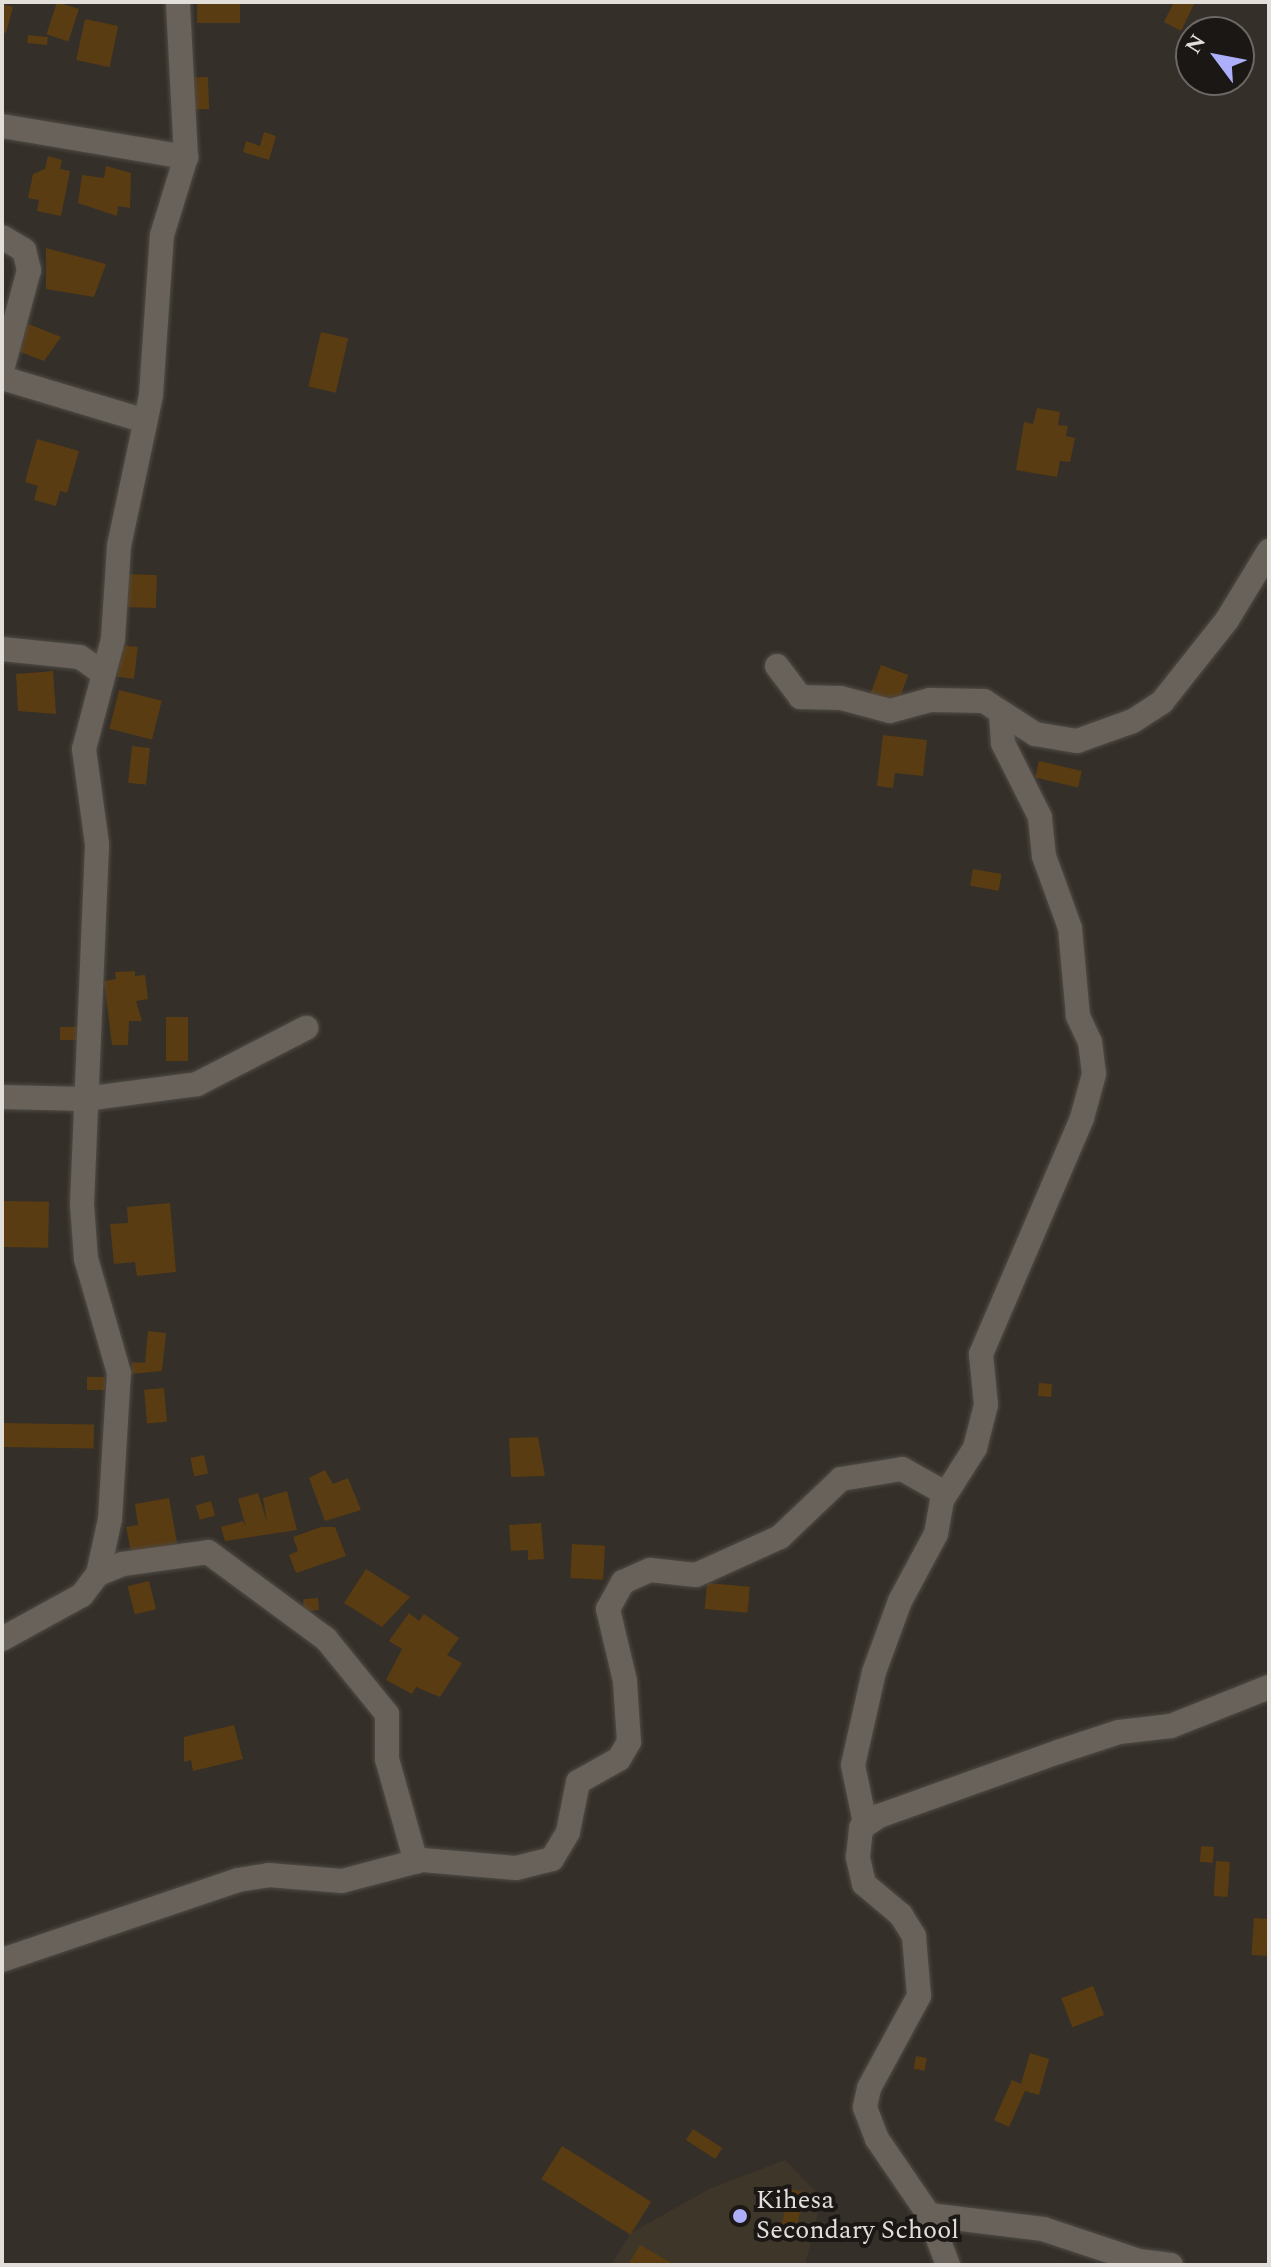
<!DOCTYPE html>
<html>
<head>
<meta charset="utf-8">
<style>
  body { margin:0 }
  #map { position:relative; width:1271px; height:2267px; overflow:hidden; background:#342f28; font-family:Spectral,serif }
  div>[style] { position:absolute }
  .built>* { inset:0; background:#3f362a }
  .building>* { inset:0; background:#5a3c13; transform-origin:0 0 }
  .roads { filter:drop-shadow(0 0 2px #4f4b46) drop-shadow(0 0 2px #4f4b46) }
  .minor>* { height:24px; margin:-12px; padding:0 12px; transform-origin:12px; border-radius:12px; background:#68625b }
  .dots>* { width:22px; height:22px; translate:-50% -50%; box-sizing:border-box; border:4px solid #1a1714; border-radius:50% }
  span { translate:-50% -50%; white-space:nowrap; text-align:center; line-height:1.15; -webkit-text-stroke:8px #1a1714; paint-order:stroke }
  .poi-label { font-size:26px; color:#e2dfdb }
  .left { translate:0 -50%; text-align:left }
  .frame { position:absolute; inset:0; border:4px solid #e2dfdb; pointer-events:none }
  .north { position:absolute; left:1175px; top:16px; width:80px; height:80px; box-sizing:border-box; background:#1a1714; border:2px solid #6a6764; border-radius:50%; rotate:302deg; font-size:22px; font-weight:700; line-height:32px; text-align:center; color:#e2dfdb }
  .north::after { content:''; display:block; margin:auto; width:28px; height:36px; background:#adaffb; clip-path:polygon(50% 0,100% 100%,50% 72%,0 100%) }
</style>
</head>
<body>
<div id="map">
  <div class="built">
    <i style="clip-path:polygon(785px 2160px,822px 2198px,805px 2265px,611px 2265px,631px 2233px,709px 2189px)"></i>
  </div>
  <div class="building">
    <i style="left:57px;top:2px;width:23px;height:34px;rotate:18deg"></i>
    <i style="left:197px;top:2px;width:43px;height:21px"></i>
    <i style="clip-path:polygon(1174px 2px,1195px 2px,1181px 31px,1164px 22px)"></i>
    <i style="clip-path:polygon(2px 4px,13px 7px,6px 33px,2px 32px)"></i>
    <i style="left:85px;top:19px;width:34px;height:42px;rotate:12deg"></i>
    <i style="left:28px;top:35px;width:20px;height:8px;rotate:6deg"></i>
    <i style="left:208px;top:77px;width:32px;height:15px;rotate:88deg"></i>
    <i style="clip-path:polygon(264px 132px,276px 136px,269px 160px,243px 152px,246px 141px,260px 146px)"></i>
    <i style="clip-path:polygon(48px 156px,62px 160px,60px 169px,70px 171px,61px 216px,37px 211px,39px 200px,28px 198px,33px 174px,45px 169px)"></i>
    <i style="clip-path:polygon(106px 166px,131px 173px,130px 208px,118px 206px,117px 216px,78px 203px,82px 175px,104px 178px)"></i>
    <i style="clip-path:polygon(46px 248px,106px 264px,94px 297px,46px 289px)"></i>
    <i style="clip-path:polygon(21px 321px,61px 337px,44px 361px,10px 348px)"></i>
    <i style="left:321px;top:332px;width:28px;height:56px;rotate:13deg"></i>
    <i style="clip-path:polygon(1037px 408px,1060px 412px,1058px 425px,1068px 426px,1066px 436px,1075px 438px,1070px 462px,1060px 461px,1057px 477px,1016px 470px,1024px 422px,1033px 424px)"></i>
    <i style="clip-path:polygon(37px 439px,79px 451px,67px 493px,60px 491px,56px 506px,34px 500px,38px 486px,25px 482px)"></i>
    <i style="left:125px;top:574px;width:32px;height:33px;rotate:2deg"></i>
    <i style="left:121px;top:645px;width:17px;height:32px;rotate:7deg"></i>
    <i style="left:881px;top:665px;width:29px;height:31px;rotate:20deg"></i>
    <i style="clip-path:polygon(53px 671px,56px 714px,18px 711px,16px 674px)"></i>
    <i style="left:119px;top:690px;width:44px;height:40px;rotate:14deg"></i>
    <i style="clip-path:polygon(883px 735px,927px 740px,923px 776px,895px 773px,893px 788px,877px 786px)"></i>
    <i style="left:132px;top:746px;width:18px;height:37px;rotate:6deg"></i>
    <i style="left:1039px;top:761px;width:44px;height:17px;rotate:13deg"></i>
    <i style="left:973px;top:869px;width:29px;height:17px;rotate:10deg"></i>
    <i style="clip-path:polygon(135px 971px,135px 976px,145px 975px,148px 999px,136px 1001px,142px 1021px,129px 1021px,128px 1045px,112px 1045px,104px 981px,116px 979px,115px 972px)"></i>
    <i style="left:166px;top:1017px;width:22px;height:44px"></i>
    <i style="left:60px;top:1027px;width:22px;height:13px"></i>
    <i style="left:2px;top:1201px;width:47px;height:46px;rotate:1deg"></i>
    <i style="clip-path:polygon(170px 1203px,176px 1272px,137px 1276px,135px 1262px,114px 1264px,110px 1224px,128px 1223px,127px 1207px)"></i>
    <i style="clip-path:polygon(148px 1331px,166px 1333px,162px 1371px,131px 1374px,132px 1362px,145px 1363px)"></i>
    <i style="left:87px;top:1377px;width:18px;height:13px"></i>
    <i style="left:1039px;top:1383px;width:13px;height:13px;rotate:4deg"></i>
    <i style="left:164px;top:1388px;width:34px;height:20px;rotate:85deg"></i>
    <i style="left:2px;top:1423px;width:92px;height:24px;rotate:1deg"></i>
    <i style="clip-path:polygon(538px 1437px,545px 1476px,511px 1477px,509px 1438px)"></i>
    <i style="left:204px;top:1455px;width:19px;height:14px;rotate:78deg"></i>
    <i style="clip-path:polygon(325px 1470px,333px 1484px,348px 1478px,361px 1510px,325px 1521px,309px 1478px)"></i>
    <i style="clip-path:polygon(287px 1491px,297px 1530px,225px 1541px,221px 1527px,243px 1521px,246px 1527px,238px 1499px,258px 1493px,267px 1522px,263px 1498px)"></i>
    <i style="clip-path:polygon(169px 1498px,177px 1543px,132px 1556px,126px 1527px,138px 1525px,135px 1504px)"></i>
    <i style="left:211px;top:1501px;width:15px;height:16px;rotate:74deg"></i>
    <i style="clip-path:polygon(541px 1523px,544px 1559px,528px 1560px,528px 1550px,511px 1551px,509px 1525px)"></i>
    <i style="clip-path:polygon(321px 1527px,335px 1527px,346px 1556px,296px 1573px,289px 1555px,298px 1551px,293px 1537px)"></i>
    <i style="left:572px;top:1544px;width:33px;height:34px;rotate:3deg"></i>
    <i style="clip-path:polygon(366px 1569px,410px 1597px,382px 1627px,344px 1603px)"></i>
    <i style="left:149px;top:1581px;width:29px;height:22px;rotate:76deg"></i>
    <i style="left:707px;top:1583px;width:43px;height:26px;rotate:5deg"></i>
    <i style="left:318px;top:1598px;width:12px;height:15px;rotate:85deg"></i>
    <i style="clip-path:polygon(409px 1613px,419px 1621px,424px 1614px,459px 1638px,447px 1655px,462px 1663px,440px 1697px,416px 1687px,412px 1694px,386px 1680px,402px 1649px,389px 1641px)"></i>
    <i style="clip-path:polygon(234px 1725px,243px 1759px,193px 1771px,191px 1760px,184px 1762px,184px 1737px)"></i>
    <i style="left:1201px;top:1846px;width:13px;height:16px;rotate:4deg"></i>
    <i style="left:1216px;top:1861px;width:14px;height:35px;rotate:4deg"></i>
    <i style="left:1254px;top:1918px;width:15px;height:37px;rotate:4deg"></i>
    <i style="left:1093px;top:1986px;width:31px;height:34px;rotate:69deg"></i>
    <i style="clip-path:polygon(1030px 2053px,1049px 2059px,1039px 2095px,1025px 2091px,1009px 2127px,994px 2120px,1012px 2080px,1021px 2084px)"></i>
    <i style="left:916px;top:2056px;width:11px;height:13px;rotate:10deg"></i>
    <i style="left:693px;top:2129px;width:35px;height:13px;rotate:33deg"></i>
    <i style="left:562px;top:2146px;width:105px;height:39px;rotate:32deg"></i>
    <i style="left:789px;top:2189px;width:15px;height:41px;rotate:11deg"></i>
    <i style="clip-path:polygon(640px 2245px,675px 2265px,628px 2265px)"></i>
  </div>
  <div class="roads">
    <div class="minor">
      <i style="left:2px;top:126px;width:187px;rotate:9.6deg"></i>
      <i style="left:2px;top:237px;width:26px;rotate:31deg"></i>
      <i style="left:24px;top:250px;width:21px;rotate:76deg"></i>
      <i style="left:29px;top:270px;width:104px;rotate:105.1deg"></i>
      <i style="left:2px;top:378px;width:149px;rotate:16.7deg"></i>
      <i style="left:2px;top:649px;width:78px;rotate:5.9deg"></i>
      <i style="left:80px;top:657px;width:28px;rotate:35deg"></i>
      <i style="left:777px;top:666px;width:39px;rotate:53deg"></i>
      <i style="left:800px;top:697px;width:41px;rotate:1.4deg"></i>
      <i style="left:841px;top:698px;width:51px;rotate:14.9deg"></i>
      <i style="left:890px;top:711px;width:41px;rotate:-15.4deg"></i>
      <i style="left:930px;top:700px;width:54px;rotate:1.1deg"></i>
      <i style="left:984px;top:701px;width:61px;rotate:32.9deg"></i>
      <i style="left:1035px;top:734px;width:43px;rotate:9.5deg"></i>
      <i style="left:1077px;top:741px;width:59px;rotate:-19.7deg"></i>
      <i style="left:1133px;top:721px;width:35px;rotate:-33deg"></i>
      <i style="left:1162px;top:702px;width:105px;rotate:-51.6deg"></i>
      <i style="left:1227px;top:620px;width:81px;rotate:-58.7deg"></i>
      <i style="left:2px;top:1097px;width:83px;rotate:1.4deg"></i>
      <i style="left:85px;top:1099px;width:113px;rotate:-7.6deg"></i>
      <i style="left:197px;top:1084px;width:123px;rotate:-27.2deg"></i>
      <i style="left:98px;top:1574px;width:27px;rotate:-22deg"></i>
      <i style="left:123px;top:1564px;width:86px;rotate:-8deg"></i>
      <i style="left:208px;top:1552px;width:147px;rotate:36.4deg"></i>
      <i style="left:326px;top:1639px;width:97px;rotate:50.9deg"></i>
      <i style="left:387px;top:1714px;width:45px;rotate:90deg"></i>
      <i style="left:387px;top:1759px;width:107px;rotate:74.3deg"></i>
      <i style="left:2px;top:1639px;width:91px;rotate:-28.8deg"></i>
      <i style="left:82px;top:1595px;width:26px;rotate:-53deg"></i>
      <i style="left:98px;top:1574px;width:56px;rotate:-77.7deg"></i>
      <i style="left:110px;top:1519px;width:146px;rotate:-86.5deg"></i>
      <i style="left:119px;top:1373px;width:119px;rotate:-106.1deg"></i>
      <i style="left:86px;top:1259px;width:55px;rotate:-94.2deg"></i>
      <i style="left:82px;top:1204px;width:360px;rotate:-87.6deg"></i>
      <i style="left:97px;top:844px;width:96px;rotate:-97.8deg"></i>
      <i style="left:84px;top:749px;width:114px;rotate:-75.2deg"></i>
      <i style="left:113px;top:639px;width:93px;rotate:-86.3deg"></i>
      <i style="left:119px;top:546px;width:154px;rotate:-78deg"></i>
      <i style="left:151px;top:395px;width:160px;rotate:-86.1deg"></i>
      <i style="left:162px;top:235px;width:82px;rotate:-72.9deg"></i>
      <i style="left:186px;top:157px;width:155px;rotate:-93deg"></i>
      <i style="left:865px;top:1823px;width:59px;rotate:-101.7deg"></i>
      <i style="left:853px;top:1765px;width:95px;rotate:-77.3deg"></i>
      <i style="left:874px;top:1672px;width:76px;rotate:-69.9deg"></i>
      <i style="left:900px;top:1601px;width:76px;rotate:-61.8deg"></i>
      <i style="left:936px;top:1534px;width:35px;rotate:-80deg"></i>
      <i style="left:942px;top:1500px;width:62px;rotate:-57.6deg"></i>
      <i style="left:975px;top:1448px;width:44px;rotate:-75.7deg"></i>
      <i style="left:986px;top:1405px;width:51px;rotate:-95.6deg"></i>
      <i style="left:981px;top:1354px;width:257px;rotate:-66.8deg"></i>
      <i style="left:1082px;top:1118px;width:46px;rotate:-74.7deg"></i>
      <i style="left:1094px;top:1074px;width:32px;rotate:-97deg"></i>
      <i style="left:1090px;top:1042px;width:29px;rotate:-115deg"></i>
      <i style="left:1078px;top:1016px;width:88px;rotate:-95.2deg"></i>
      <i style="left:1070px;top:928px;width:77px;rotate:-109.9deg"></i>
      <i style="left:1044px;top:856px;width:39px;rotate:-96deg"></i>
      <i style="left:1040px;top:817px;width:83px;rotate:-116.6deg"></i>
      <i style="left:1003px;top:743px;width:30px;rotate:-94deg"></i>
      <i style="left:2px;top:1960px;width:249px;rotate:-18.7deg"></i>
      <i style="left:238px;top:1880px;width:30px;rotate:-9deg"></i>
      <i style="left:268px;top:1875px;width:74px;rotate:4.6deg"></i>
      <i style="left:342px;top:1881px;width:83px;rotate:-14.7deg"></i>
      <i style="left:422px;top:1860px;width:94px;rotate:4.9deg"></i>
      <i style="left:516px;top:1868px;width:37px;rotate:-14deg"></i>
      <i style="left:552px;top:1859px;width:31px;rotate:-59deg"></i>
      <i style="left:568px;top:1832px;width:51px;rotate:-78.7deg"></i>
      <i style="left:578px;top:1782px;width:47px;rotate:-29.3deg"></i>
      <i style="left:619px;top:1759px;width:20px;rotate:-60deg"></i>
      <i style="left:629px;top:1742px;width:61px;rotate:-93.8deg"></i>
      <i style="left:625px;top:1681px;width:74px;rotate:-103.3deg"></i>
      <i style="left:608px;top:1609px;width:31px;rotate:-61deg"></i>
      <i style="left:623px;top:1582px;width:30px;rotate:-24deg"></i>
      <i style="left:650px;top:1570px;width:46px;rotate:6.2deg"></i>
      <i style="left:696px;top:1575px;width:92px;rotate:-24.3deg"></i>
      <i style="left:780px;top:1537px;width:84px;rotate:-43.6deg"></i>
      <i style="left:841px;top:1479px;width:62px;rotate:-9.3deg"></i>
      <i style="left:902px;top:1469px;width:49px;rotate:29.2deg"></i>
      <i style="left:929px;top:2215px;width:115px;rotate:7deg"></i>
      <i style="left:1043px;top:2229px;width:101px;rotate:18.4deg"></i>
      <i style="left:1139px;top:2261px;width:32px;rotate:7deg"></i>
      <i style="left:948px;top:2265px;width:53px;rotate:-110.8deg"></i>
      <i style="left:929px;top:2215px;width:92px;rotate:-124.4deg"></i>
      <i style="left:877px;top:2139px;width:34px;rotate:-111deg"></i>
      <i style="left:865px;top:2107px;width:19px;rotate:-78deg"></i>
      <i style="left:869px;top:2088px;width:105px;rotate:-61.5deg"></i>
      <i style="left:919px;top:1996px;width:60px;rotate:-94.8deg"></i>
      <i style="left:914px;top:1936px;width:25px;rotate:-122deg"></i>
      <i style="left:901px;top:1915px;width:48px;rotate:-140deg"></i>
      <i style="left:864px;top:1884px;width:28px;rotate:-103deg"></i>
      <i style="left:858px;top:1857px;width:29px;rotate:-84deg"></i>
      <i style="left:861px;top:1828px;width:22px;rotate:-34deg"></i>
      <i style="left:879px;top:1816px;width:190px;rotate:-19.7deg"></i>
      <i style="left:1058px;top:1752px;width:64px;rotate:-18.2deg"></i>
      <i style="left:1119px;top:1732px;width:52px;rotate:-6.6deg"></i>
      <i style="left:1171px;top:1726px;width:105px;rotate:-21.7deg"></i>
    </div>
  </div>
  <div class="dots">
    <i style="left:740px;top:2216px;background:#adaffb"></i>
  </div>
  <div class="poi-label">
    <span class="left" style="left:756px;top:2216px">Kihesa<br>Secondary School</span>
  </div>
  <div class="frame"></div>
  <div class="north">N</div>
</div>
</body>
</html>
